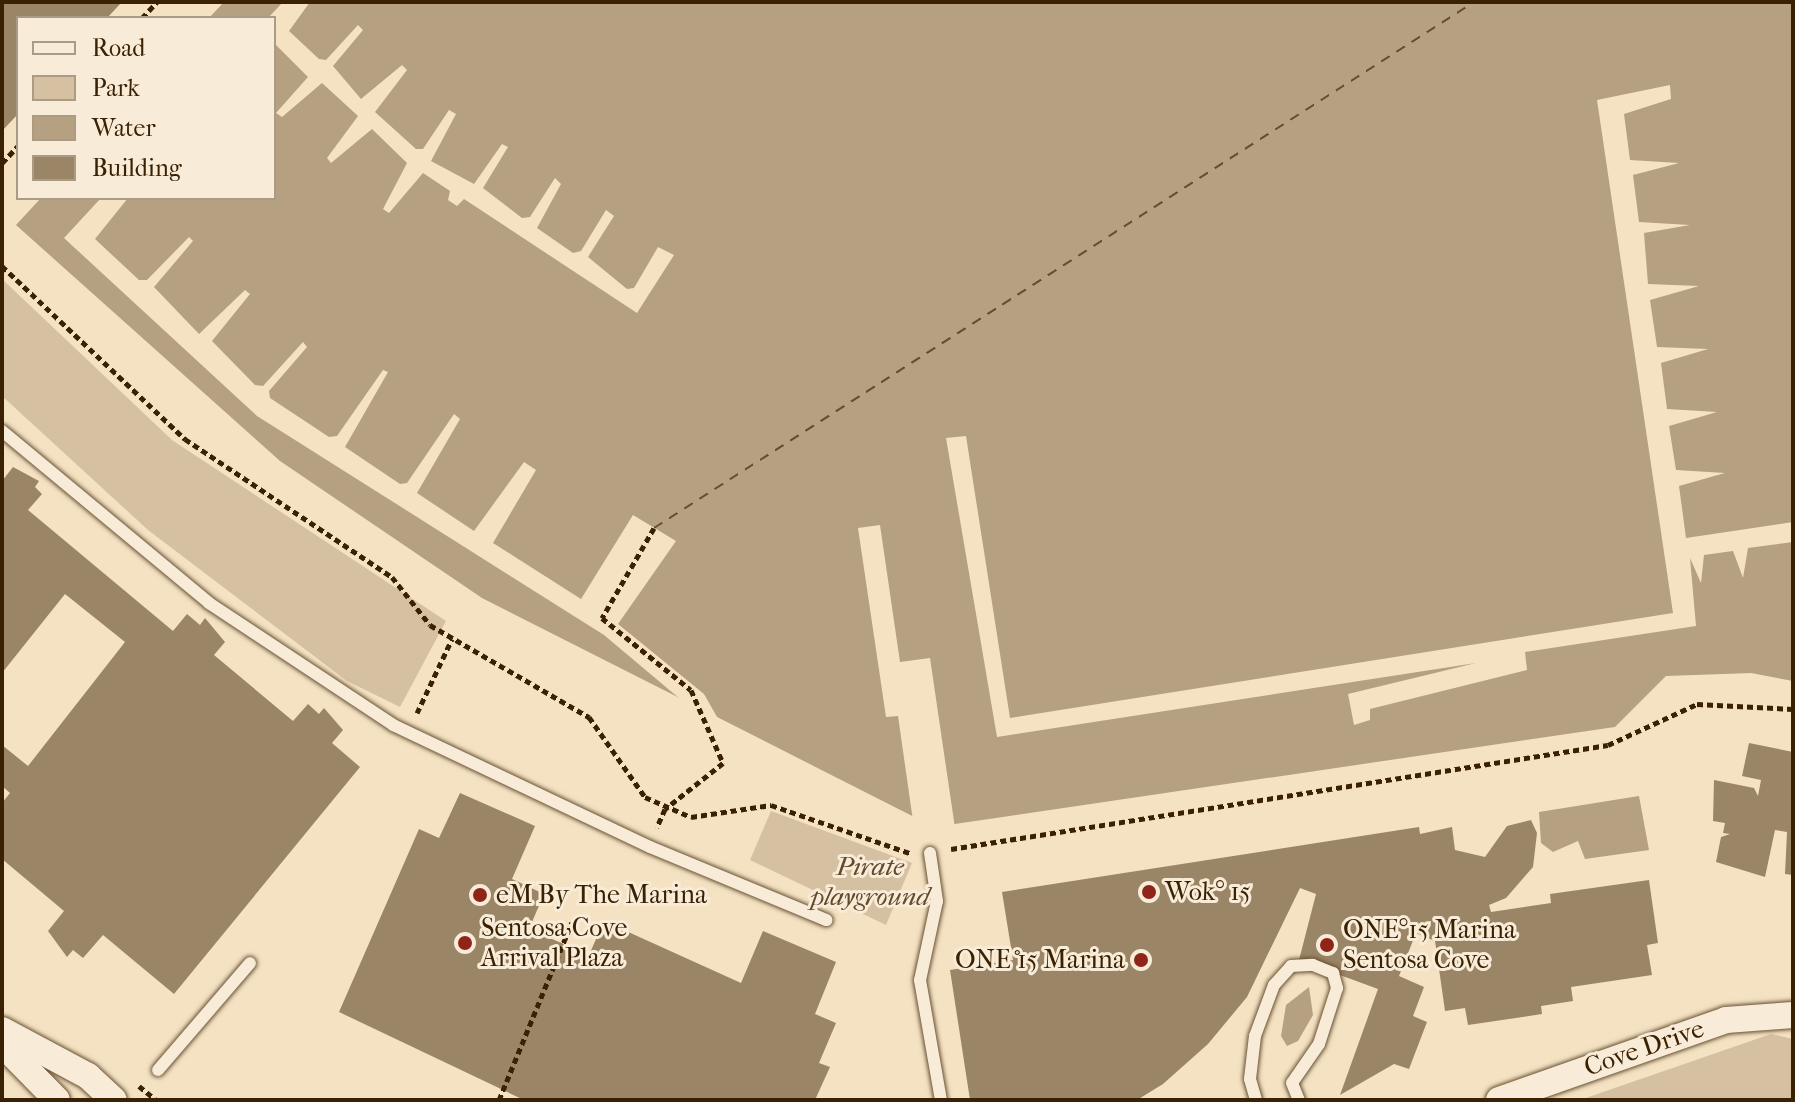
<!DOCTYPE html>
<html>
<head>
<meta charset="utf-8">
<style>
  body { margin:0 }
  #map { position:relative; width:1795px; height:1102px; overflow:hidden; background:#f4e2c3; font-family:"IM FELL French Canon",serif }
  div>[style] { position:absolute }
  .green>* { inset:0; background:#d5c1a2 }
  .water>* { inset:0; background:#b5a082 }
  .pier>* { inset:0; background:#f4e2c3 }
  .ferry>* { height:2px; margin-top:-1px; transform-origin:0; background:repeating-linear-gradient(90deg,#664d2f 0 10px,transparent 0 18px) }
  .building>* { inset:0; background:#9b8567 }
  .path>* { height:5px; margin-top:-2.5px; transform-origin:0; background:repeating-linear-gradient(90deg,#3b2103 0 6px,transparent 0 10px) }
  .roads { filter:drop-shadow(0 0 2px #695133) drop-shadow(0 0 2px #695133) }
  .service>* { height:12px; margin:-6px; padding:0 6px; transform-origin:6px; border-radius:6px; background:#f8ecd8 }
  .minor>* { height:26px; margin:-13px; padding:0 13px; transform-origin:13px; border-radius:13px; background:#f8ecd8 }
  .dots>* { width:22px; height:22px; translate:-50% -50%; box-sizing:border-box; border:4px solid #f8ecd8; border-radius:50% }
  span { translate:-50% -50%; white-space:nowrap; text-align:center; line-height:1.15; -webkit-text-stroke:6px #f8ecd8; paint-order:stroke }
  .park-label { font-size:26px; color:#62492b; font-style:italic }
  .poi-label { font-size:26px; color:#3b2103 }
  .left { translate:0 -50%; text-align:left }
  .right { translate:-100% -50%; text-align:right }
  .street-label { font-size:26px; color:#3b2103 }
  .frame { position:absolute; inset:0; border:4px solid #3b2103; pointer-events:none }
  .legend { position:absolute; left:16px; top:16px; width:260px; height:184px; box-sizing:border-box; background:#f8ecd8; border:2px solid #ac9b83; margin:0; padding:10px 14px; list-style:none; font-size:24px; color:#3b2103 }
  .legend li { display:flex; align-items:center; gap:16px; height:40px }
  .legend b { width:40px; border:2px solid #ac9b83 }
</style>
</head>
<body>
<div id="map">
  <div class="green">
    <i style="clip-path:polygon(2px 279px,172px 440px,446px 621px,400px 707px,347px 681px,148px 530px,2px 396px)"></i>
    <i style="clip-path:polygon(771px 811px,912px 863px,886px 925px,750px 860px)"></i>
    <i style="clip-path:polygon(1771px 1034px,1793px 1039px,1793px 1100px,1580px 1100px)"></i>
  </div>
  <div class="water">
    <i style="clip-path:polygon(224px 2px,1793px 2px,1793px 681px,1751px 673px,1666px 676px,1615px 727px,934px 827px,482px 598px,280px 461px,16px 225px,41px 198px,274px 198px,274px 18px,209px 18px)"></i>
    <i style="clip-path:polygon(1639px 796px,1649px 850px,1585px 859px,1578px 841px,1553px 852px,1541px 843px,1539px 812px)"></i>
    <i style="clip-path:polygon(1309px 987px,1313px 1015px,1298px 1041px,1287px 1046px,1281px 1036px,1286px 1005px)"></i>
  </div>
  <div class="pier">
    <i style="clip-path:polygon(283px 2px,310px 2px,289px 31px,319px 59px,326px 60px,358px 25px,363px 30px,333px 66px,361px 99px,402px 65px,407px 70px,375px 112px,416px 149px,423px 149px,449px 110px,456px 114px,431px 161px,474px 184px,502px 144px,508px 147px,483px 188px,522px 218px,530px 217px,555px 178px,561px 184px,537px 228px,573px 253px,581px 251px,606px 210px,614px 216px,588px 257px,627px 289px,634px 288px,658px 247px,674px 255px,637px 313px,464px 199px,457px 206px,448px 200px,450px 191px,423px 173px,389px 213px,383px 209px,407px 163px,372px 129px,331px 163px,327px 158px,358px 116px,322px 83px,282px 117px,276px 113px,308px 77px,274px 43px,274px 18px,268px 18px)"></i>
    <i style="clip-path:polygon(1670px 85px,1671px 99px,1624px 114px,1630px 160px,1679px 163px,1633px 175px,1639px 222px,1690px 225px,1644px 233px,1648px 284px,1699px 286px,1650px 300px,1657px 347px,1708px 349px,1661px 363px,1667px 409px,1717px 412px,1669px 426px,1676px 470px,1725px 473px,1679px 486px,1686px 538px,1793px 522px,1793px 542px,1748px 548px,1743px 578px,1733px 551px,1704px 555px,1701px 583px,1690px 558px,1696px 626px,1525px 652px,1527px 670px,1370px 709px,1370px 720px,1354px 725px,1348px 694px,1476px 663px,997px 737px,946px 438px,966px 436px,1010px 718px,1673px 613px,1597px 100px)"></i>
    <i style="clip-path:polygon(101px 198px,128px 198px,95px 239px,139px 280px,147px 280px,189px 237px,193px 241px,154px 287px,199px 334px,245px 290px,250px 294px,212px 341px,255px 385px,263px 386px,303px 342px,307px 347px,269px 391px,270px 398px,329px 437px,337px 436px,383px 370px,388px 372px,345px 447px,400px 484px,407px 483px,454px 414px,460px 419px,417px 493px,474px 531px,524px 462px,536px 470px,493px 543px,581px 599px,633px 515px,676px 541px,618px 624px,704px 694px,721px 724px,692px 709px,604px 635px,257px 416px,64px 238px)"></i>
    <i style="clip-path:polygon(880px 525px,900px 662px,930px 658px,955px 828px,934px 831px,913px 821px,898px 716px,886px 717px,858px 528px)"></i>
  </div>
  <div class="ferry">
    <i style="left:654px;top:528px;width:974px;rotate:-32.68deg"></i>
  </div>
  <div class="building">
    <i style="clip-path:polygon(2px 2px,122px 2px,107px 18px,18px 18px,18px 114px,2px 131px)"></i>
    <i style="clip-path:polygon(13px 467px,39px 481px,35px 487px,42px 494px,28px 510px,173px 631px,187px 614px,200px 625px,205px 618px,225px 642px,214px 655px,293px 721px,308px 704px,319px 714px,324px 708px,343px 730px,332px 743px,360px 767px,174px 994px,103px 935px,83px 958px,73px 950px,67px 957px,48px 931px,64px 911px,2px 859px,2px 803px,10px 793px,2px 786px,2px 745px,28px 766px,125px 642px,65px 594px,2px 673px,2px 481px)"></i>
    <i style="clip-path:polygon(1749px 743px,1793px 752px,1793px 875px,1785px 874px,1787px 832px,1775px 830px,1765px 877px,1716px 862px,1721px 837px,1730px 834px,1723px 833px,1725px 823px,1713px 821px,1714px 780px,1754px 788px,1758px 796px,1761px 780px,1742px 776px)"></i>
    <i style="clip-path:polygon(460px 793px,535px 826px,512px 879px,544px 894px,529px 929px,589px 955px,604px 921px,741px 983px,763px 931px,836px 962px,815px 1014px,836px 1023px,819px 1063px,830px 1067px,815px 1100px,524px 1100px,339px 1012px,419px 829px,439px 838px)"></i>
    <i style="clip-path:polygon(1531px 820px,1537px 833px,1533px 867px,1506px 898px,1489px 905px,1491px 912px,1551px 903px,1550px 894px,1649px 880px,1658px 943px,1647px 945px,1652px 975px,1571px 987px,1573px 1001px,1541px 1006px,1542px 1014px,1468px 1025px,1465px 1008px,1445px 1011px,1435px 941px,1416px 933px,1399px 976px,1424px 987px,1413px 1016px,1427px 1022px,1409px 1069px,1394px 1064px,1340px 1095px,1378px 989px,1299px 960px,1316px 894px,1300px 888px,1247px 997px,1208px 1044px,1163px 1084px,1137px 1100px,970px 1100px,950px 970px,1013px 960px,1002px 892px,1419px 827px,1420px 834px,1452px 827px,1455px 850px,1485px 857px,1507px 826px)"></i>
  </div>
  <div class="path">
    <i style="left:142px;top:18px;width:22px;rotate:-47deg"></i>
    <i style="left:2px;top:163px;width:23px;rotate:-47deg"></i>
    <i style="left:2px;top:266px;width:252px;rotate:43.4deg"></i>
    <i style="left:185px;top:439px;width:249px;rotate:33.7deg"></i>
    <i style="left:392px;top:577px;width:61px;rotate:51.6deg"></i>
    <i style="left:430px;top:625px;width:184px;rotate:30.1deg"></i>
    <i style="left:589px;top:717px;width:98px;rotate:55deg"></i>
    <i style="left:645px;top:797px;width:50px;rotate:23.5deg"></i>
    <i style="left:691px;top:817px;width:81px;rotate:-8.5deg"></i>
    <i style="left:771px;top:805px;width:147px;rotate:19.1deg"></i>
    <i style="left:654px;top:528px;width:104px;rotate:120deg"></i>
    <i style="left:602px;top:618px;width:114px;rotate:39deg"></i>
    <i style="left:691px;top:690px;width:80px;rotate:66.3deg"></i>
    <i style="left:723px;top:763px;width:74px;rotate:141.6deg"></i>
    <i style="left:665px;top:809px;width:20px;rotate:114deg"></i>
    <i style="left:417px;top:713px;width:82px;rotate:-64.7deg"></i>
    <i style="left:951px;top:849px;width:665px;rotate:-9deg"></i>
    <i style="left:1608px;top:745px;width:98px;rotate:-24.7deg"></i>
    <i style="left:1697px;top:704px;width:96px;rotate:3deg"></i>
    <i style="left:139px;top:1086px;width:22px;rotate:39deg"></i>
    <i style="left:499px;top:1100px;width:192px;rotate:-67.7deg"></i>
  </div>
  <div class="roads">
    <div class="service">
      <i style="left:2px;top:431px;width:269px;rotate:39.7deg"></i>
      <i style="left:209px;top:603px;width:221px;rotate:33.5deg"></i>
      <i style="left:393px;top:725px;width:284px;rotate:25.4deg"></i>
      <i style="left:650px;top:847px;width:191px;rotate:22.5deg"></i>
      <i style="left:930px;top:853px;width:49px;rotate:81.7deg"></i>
      <i style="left:937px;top:901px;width:81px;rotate:102.1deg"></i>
      <i style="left:920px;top:980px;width:122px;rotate:80.1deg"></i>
      <i style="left:158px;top:1070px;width:141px;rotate:-49.3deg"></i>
      <i style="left:1256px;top:1100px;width:22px;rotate:-106deg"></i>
      <i style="left:1250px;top:1079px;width:43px;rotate:-83.4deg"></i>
      <i style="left:1255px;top:1036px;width:54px;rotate:-69.6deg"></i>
      <i style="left:1274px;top:985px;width:25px;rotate:-48deg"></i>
      <i style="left:1291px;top:966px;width:22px;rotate:-3deg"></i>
      <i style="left:1313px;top:965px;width:22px;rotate:22deg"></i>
      <i style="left:1333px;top:973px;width:16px;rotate:75deg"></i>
      <i style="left:1337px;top:988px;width:59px;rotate:107.8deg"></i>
      <i style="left:1319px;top:1044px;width:47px;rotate:124.7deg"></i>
      <i style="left:1292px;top:1083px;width:18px;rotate:68deg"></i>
    </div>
    <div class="minor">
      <i style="left:2px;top:1030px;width:98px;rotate:28.1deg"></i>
      <i style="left:88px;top:1076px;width:35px;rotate:43deg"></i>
      <i style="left:2px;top:1044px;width:78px;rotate:45.5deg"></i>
      <i style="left:1499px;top:1100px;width:241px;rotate:-19.4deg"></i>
      <i style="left:1726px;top:1020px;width:67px;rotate:-4.3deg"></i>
    </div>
  </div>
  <div class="dots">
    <i style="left:1149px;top:892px;background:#8f2418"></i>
    <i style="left:480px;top:895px;background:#8f2418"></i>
    <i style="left:465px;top:943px;background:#8f2418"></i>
    <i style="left:1327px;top:945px;background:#8f2418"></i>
    <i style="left:1141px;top:960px;background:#8f2418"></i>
  </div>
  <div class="park-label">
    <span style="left:870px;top:882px">Pirate<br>playground</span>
  </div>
  <div class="poi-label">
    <span class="left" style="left:1165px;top:892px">Wok° 15</span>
    <span class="left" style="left:496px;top:895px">eM By The Marina</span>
    <span class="left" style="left:481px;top:943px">Sentosa Cove<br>Arrival Plaza</span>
    <span class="left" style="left:1343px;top:945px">ONE°15 Marina<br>Sentosa Cove</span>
    <span class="right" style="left:1125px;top:960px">ONE ̊15 Marina</span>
  </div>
  <div class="street-label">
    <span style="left:1644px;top:1048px;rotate:-19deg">Cove Drive</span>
  </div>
  <div class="frame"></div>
  <ul class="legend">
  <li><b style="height:10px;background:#f8ecd8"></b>Road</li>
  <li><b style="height:22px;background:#d5c1a2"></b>Park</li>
  <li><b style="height:22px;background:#b5a082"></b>Water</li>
  <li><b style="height:22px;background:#9b8567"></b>Building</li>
  </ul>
</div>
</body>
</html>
